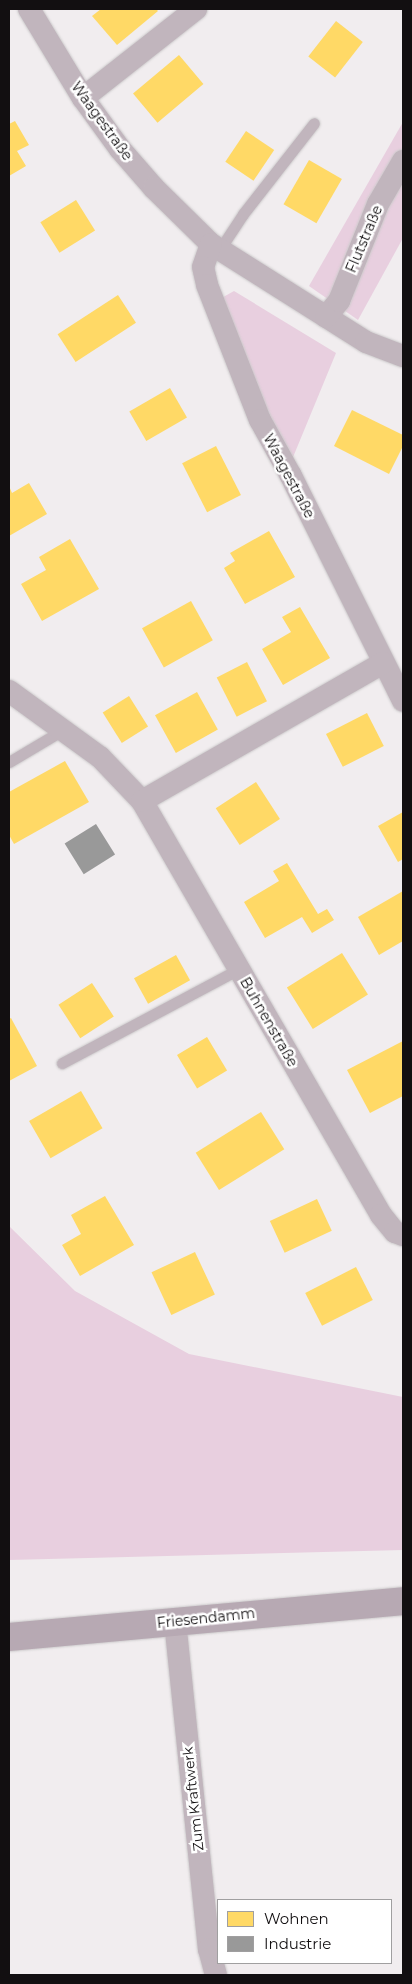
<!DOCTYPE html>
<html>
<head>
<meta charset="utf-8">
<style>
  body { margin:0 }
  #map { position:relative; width:412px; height:1984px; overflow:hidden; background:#f1edef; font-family:Montserrat,sans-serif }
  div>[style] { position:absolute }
  .green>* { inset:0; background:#e8cfdf }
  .homes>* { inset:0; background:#ffd966; transform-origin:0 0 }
  .industry>* { inset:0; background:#999; transform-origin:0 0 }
  .roads { filter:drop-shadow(0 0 1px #cccacb) drop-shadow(0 0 1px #cccacb) }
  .service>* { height:11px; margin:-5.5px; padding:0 5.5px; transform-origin:5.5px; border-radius:5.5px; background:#c1b5bd }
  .minor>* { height:22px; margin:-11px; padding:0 11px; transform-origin:11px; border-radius:11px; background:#c1b5bd }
  .secondary>* { height:28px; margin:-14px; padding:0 14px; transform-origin:14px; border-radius:14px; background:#b7a9b3 }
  span { translate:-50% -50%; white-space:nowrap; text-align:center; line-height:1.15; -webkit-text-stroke:5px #fff; paint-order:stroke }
  .street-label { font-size:14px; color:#120f11 }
  .frame { position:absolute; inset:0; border:10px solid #120f11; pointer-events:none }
  .legend { position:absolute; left:217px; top:1899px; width:175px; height:65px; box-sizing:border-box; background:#fff; border:1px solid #a09fa0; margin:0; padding:6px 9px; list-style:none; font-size:15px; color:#120f11 }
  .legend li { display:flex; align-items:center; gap:10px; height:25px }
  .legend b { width:25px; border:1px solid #a09fa0 }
</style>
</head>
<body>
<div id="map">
  <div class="green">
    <i style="clip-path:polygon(403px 122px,403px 238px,358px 320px,309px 286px)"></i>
    <i style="clip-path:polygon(234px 291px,336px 353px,291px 462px,218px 300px)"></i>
    <i style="clip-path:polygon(9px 1226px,75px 1291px,189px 1354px,403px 1397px,403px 1550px,9px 1560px)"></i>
  </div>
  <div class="homes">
    <i style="clip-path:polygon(101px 9px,156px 9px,158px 11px,117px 45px,92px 16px)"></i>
    <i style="left:336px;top:21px;width:34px;height:45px;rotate:38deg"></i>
    <i style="left:179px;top:55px;width:38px;height:60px;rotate:50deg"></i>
    <i style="clip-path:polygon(15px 121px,29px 145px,17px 151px,26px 166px,9px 176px,9px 124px)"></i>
    <i style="left:246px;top:131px;width:34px;height:37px;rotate:34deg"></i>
    <i style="left:309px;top:160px;width:38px;height:51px;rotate:30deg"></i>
    <i style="left:76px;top:200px;width:36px;height:42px;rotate:58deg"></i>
    <i style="left:118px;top:295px;width:33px;height:72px;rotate:57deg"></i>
    <i style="left:170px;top:388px;width:34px;height:47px;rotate:60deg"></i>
    <i style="clip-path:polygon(352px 410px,403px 435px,403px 446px,389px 474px,334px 446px)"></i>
    <i style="left:216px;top:446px;width:55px;height:38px;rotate:63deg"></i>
    <i style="clip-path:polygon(29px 483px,47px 514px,9px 536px,9px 486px,12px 493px)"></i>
    <i style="clip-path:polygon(269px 531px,295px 577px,245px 604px,224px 568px,235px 561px,230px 553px)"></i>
    <i style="clip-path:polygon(70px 539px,99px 589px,42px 621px,21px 584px,46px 570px,39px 557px)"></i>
    <i style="left:191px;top:601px;width:45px;height:56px;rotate:61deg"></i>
    <i style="clip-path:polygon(300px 607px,330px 658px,283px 685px,262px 649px,291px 632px,282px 617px)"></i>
    <i style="left:247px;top:662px;width:44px;height:34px;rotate:63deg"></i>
    <i style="left:197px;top:692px;width:43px;height:48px;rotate:61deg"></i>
    <i style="left:129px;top:696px;width:36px;height:31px;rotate:58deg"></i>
    <i style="left:367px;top:713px;width:37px;height:46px;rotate:63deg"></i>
    <i style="clip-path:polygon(65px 761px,89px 802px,14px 844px,9px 835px,9px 792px)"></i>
    <i style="left:256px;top:782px;width:44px;height:48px;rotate:57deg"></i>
    <i style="clip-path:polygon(403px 812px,403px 859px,398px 862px,378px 826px)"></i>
    <i style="clip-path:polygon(287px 863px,318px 914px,327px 909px,334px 920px,312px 933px,302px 917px,265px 938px,244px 902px,279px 881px,273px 871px)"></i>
    <i style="clip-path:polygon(403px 891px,403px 941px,379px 955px,358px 917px)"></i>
    <i style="left:342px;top:953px;width:49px;height:65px;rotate:58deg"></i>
    <i style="left:176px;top:955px;width:29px;height:48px;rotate:61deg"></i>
    <i style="left:92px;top:983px;width:40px;height:40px;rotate:57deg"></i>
    <i style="clip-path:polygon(11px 1018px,37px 1066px,9px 1081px,9px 1019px)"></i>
    <i style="left:207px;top:1037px;width:39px;height:35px;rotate:59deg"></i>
    <i style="clip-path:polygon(403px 1041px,403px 1096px,370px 1113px,347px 1070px)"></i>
    <i style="left:81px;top:1091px;width:43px;height:60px;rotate:60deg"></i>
    <i style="left:261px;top:1112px;width:44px;height:77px;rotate:58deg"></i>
    <i style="clip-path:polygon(105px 1196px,134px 1245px,80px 1276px,62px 1245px,81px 1234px,71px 1215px)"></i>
    <i style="left:317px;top:1199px;width:35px;height:52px;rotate:65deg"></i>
    <i style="left:195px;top:1252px;width:47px;height:48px;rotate:65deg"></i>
    <i style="left:356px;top:1267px;width:37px;height:57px;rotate:63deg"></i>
  </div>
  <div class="industry">
    <i style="left:96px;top:824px;width:36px;height:37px;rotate:58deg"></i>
  </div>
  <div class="roads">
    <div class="service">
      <i style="left:220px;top:249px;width:42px;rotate:-56.7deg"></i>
      <i style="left:243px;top:214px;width:115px;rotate:-52deg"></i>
      <i style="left:9px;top:762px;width:63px;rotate:-30.7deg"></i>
      <i style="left:62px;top:1063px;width:200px;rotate:-28deg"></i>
    </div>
    <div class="minor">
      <i style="left:29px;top:9px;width:104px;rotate:58.8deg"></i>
      <i style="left:83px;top:98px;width:63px;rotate:54deg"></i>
      <i style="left:120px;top:149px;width:52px;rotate:48.9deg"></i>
      <i style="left:154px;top:188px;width:80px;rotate:44.5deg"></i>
      <i style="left:211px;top:244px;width:183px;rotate:32.3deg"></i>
      <i style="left:366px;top:342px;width:40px;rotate:21deg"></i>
      <i style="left:83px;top:98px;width:144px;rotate:-38.2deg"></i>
      <i style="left:211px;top:244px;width:24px;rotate:109deg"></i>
      <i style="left:203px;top:267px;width:18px;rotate:77deg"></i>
      <i style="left:207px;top:285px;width:145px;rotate:68.6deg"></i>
      <i style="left:260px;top:420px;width:64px;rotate:61deg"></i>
      <i style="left:291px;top:476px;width:251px;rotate:63.5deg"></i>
      <i style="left:326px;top:317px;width:21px;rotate:-51deg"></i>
      <i style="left:339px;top:301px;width:105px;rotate:-68.1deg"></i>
      <i style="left:378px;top:204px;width:50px;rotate:-59.8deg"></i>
      <i style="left:9px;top:691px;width:112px;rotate:36deg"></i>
      <i style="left:100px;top:757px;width:61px;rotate:46.3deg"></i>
      <i style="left:142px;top:801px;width:478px;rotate:60deg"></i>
      <i style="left:381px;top:1215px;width:22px;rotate:51deg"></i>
      <i style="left:395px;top:1232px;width:9px;rotate:21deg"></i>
      <i style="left:142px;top:801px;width:278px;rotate:-29.8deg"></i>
      <i style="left:175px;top:1621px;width:330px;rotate:84.1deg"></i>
      <i style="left:209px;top:1949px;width:27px;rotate:75deg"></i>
    </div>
    <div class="secondary">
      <i style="left:9px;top:1637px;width:396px;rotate:-5.2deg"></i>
    </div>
  </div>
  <div class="street-label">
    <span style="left:102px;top:121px;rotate:54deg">Waagestraße</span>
    <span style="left:364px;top:239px;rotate:-67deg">Flutstraße</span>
    <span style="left:289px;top:476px;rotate:62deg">Waagestraße</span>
    <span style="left:269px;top:1022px;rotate:60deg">Buhnenstraße</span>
    <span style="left:206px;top:1618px;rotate:-6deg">Friesendamm</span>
    <span style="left:193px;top:1799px;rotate:-96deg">Zum Kraftwerk</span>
  </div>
  <div class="frame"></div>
  <ul class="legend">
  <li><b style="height:14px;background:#ffd966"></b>Wohnen</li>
  <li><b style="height:14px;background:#999"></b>Industrie</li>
  </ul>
</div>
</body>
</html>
